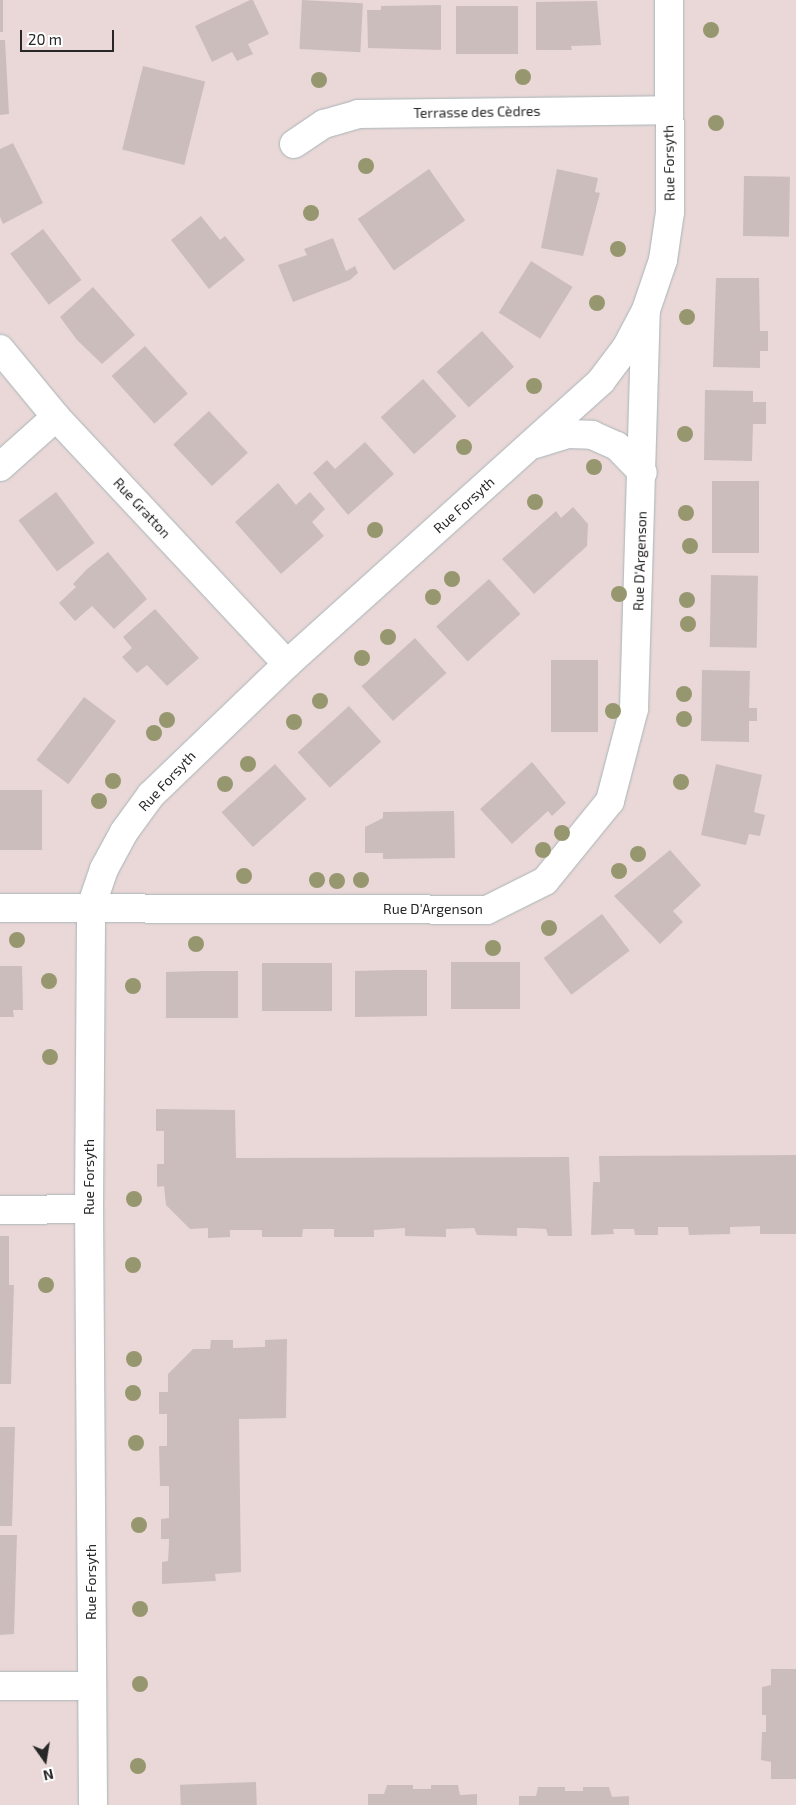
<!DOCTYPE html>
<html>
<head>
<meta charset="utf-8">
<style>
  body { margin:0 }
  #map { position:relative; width:796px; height:1805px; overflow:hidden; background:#ead8d8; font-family:"Exo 2",sans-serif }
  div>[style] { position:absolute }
  .building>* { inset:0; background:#ccbdbd; transform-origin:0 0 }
  .roads { filter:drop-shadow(0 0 1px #a8b4b7) drop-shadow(0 0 1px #a8b4b7) }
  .minor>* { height:28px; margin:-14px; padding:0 14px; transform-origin:14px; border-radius:14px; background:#fff }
  .trees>* { width:16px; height:16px; margin:-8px; border-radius:50%; background:#96976f }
  span { translate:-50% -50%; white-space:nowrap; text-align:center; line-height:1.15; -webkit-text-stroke:4px #fff; paint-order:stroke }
  .street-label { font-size:14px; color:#272727 }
  .north { position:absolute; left:20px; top:1735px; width:50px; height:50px; -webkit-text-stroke:4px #fff; paint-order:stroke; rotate:167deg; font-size:14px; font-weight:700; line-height:20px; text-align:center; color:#272727 }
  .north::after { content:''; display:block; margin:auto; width:18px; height:22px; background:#272727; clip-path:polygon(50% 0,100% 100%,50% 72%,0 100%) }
  .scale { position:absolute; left:20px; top:30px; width:94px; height:22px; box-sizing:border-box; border:2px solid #272727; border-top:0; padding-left:6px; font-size:15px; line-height:18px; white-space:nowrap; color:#272727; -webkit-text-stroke:4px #fff; paint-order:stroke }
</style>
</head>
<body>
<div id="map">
  <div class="building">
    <i style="left:0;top:0;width:3px;height:32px"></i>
    <i style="clip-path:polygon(250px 0,253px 0,269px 34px,248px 44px,253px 54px,237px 61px,232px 52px,212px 62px,195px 26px)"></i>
    <i style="left:302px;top:0;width:61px;height:49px;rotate:3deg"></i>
    <i style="clip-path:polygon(597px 1px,601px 45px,571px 46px,572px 50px,536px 50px,536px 2px)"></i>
    <i style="clip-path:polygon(441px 5px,441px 50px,368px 48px,367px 10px,381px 10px,381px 6px)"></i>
    <i style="left:456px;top:6px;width:62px;height:48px"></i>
    <i style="clip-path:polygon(0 40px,5px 40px,9px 114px,0 115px)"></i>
    <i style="left:143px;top:66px;width:64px;height:86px;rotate:14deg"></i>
    <i style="clip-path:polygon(13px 143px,43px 203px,3px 224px,0 217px,0 149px)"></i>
    <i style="left:429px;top:169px;width:63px;height:87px;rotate:55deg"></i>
    <i style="clip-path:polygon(557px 169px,598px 178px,595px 192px,600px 193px,583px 256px,541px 248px)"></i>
    <i style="left:744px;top:176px;width:46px;height:60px;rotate:1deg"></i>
    <i style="clip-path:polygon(201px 216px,220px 240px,225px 236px,245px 260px,209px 289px,171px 240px)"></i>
    <i style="left:43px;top:229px;width:64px;height:41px;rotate:53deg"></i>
    <i style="clip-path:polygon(333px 238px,346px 271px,355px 266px,358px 273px,350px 280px,293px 302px,278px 265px,307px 255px,304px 249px)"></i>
    <i style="left:531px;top:261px;width:49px;height:61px;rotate:32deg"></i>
    <i style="clip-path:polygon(716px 278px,759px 278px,760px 331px,768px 331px,768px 351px,760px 351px,760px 368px,713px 367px)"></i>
    <i style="clip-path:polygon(93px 287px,135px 335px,102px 364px,77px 340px,60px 317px)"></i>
    <i style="left:482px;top:331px;width:48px;height:61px;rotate:48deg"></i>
    <i style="left:145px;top:346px;width:64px;height:45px;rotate:48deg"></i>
    <i style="left:423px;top:379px;width:50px;height:57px;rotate:48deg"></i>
    <i style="clip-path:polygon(705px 390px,753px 391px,753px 402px,766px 402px,766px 424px,753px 424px,752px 461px,704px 460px)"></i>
    <i style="left:209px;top:411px;width:57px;height:49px;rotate:47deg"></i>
    <i style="clip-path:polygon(365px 442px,394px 474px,348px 515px,313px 473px,327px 460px,335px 469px)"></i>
    <i style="left:712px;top:481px;width:47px;height:72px"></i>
    <i style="clip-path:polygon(278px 483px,296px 505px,310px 492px,325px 509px,312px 522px,324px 536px,281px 574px,235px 522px)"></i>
    <i style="left:56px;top:492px;width:64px;height:47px;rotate:53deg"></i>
    <i style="clip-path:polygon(573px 507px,588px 524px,587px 546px,534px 594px,502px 559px,556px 511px,561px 518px)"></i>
    <i style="clip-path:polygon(108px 552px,147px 599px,114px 629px,92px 606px,75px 621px,59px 603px,76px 587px,73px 584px,87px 569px)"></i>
    <i style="left:711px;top:575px;width:47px;height:72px;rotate:1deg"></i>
    <i style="left:489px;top:579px;width:47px;height:71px;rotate:48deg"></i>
    <i style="clip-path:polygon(155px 609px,199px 658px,167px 686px,147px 665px,137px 673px,122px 657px,132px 648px,123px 637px)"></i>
    <i style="left:415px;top:638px;width:47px;height:72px;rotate:48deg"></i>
    <i style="left:551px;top:660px;width:47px;height:72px"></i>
    <i style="clip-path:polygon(702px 670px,750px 671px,749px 708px,757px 708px,757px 721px,749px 721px,749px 742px,701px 741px)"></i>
    <i style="left:84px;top:697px;width:40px;height:79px;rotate:37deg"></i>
    <i style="left:349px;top:706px;width:48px;height:69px;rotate:48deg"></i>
    <i style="clip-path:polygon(532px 762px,566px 803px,552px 816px,548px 811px,512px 844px,480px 809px)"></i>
    <i style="left:275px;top:764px;width:47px;height:72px;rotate:48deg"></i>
    <i style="clip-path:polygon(716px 764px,762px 775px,754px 812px,765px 815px,760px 836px,749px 834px,746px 845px,701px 835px)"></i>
    <i style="left:0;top:790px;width:42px;height:60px"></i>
    <i style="clip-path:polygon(454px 811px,455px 858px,383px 859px,383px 853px,365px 853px,365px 827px,383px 818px,383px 812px)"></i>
    <i style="clip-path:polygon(670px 850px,701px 885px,673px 911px,683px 922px,660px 944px,614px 896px)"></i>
    <i style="left:602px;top:914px;width:46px;height:73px;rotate:53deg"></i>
    <i style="left:451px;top:962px;width:69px;height:47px"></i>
    <i style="left:262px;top:963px;width:70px;height:48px"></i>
    <i style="clip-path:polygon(0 966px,22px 966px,23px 1010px,13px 1010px,14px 1017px,0 1017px)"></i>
    <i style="clip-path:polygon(392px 970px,427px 970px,427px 1016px,355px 1017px,355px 971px)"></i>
    <i style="clip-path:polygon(203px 971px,238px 971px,238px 1018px,166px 1018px,166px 972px)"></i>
    <i style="clip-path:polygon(156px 1109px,235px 1110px,236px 1158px,569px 1157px,572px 1236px,548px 1236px,546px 1229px,524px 1228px,517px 1228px,517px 1236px,477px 1235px,474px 1228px,446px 1229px,446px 1237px,405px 1236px,405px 1228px,374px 1230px,374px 1237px,334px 1237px,334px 1229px,303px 1229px,302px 1237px,262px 1237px,262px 1230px,230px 1230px,230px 1237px,208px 1238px,208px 1228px,190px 1229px,166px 1205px,164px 1186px,157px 1187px,157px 1164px,164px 1164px,164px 1131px,156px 1131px)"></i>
    <i style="clip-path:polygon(796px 1155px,796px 1234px,760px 1234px,760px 1226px,730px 1227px,730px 1234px,689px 1235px,688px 1227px,658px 1227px,658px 1235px,635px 1235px,634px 1229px,613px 1229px,614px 1234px,591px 1235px,593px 1182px,600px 1182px,599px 1156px)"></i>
    <i style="clip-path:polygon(0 1236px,9px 1236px,9px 1285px,14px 1285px,11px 1384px,0 1384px)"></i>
    <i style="clip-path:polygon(287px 1339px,286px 1418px,239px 1419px,241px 1572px,215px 1574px,216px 1581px,162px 1584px,162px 1562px,168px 1561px,169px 1543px,169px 1539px,161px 1539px,161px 1519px,169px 1518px,169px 1486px,160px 1486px,159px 1446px,167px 1446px,167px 1414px,159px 1414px,159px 1392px,168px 1392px,168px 1374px,193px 1349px,210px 1349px,211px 1340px,233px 1340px,233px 1348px,265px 1347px,265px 1340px)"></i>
    <i style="clip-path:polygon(0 1427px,15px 1427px,12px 1526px,0 1526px)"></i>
    <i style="clip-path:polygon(0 1535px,17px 1535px,14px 1634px,0 1635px)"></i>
    <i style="clip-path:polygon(771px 1669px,796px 1669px,796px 1779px,771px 1779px,771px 1762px,761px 1760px,762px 1732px,766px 1732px,766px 1715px,762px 1715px,762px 1687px,771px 1685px)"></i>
    <i style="left:256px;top:1782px;width:23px;height:76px;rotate:88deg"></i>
    <i style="clip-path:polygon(387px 1785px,413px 1785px,413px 1789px,431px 1789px,431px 1785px,458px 1785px,460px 1795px,477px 1794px,477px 1805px,368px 1805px,368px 1794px,384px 1794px)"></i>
    <i style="clip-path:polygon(538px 1787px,565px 1787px,565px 1791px,583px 1791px,583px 1787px,609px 1787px,612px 1797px,629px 1796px,629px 1805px,519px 1805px,519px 1796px,536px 1796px)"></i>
  </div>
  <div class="roads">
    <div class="minor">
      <i style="left:294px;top:144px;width:36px;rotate:-34deg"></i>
      <i style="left:324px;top:124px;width:35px;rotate:-16deg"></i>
      <i style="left:358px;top:114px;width:309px;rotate:-0.7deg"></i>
      <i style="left:0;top:349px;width:88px;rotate:50.5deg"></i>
      <i style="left:56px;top:417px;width:338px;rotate:46.9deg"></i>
      <i style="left:535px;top:444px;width:34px;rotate:-17deg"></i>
      <i style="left:568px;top:434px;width:24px;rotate:2deg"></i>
      <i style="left:592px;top:435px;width:27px;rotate:24deg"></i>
      <i style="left:617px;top:446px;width:37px;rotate:46deg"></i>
      <i style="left:0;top:467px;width:75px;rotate:-41.8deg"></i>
      <i style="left:0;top:908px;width:487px;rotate:0.2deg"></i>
      <i style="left:487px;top:910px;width:65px;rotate:-26.6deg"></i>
      <i style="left:545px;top:881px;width:103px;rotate:-50.9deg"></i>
      <i style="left:610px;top:801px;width:95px;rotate:-75.4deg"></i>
      <i style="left:634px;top:709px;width:394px;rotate:-88.3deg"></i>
      <i style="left:0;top:1210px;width:89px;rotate:-0.6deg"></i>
      <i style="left:0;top:1686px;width:91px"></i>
      <i style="left:93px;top:1805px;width:596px;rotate:-90.38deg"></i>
      <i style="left:89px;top:1209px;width:302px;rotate:-89.6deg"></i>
      <i style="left:91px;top:907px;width:40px;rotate:-71.1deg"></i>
      <i style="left:104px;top:869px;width:42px;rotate:-61.6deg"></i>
      <i style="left:124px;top:832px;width:46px;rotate:-53.9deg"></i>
      <i style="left:151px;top:795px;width:189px;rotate:-43.9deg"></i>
      <i style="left:287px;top:664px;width:423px;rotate:-42deg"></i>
      <i style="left:601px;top:381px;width:41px;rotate:-52.9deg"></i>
      <i style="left:626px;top:348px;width:43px;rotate:-62.2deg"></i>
      <i style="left:646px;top:310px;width:53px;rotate:-71.2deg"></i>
      <i style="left:663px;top:260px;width:49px;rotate:-81.7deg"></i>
      <i style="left:670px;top:212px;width:212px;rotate:-90.3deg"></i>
    </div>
  </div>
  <div class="trees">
    <i style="left:711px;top:30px"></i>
    <i style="left:523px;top:77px"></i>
    <i style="left:319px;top:80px"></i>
    <i style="left:716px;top:123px"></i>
    <i style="left:366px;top:166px"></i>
    <i style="left:311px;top:213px"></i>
    <i style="left:618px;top:249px"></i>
    <i style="left:597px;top:303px"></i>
    <i style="left:687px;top:317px"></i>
    <i style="left:534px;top:386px"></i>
    <i style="left:685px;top:434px"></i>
    <i style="left:464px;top:447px"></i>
    <i style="left:594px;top:467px"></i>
    <i style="left:535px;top:502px"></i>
    <i style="left:686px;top:513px"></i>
    <i style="left:375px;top:530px"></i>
    <i style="left:690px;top:546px"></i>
    <i style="left:452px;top:579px"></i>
    <i style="left:619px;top:594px"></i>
    <i style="left:433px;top:597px"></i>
    <i style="left:687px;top:600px"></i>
    <i style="left:688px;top:624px"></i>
    <i style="left:388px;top:637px"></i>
    <i style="left:362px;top:658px"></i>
    <i style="left:684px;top:694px"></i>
    <i style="left:320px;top:701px"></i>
    <i style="left:613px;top:711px"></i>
    <i style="left:684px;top:719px"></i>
    <i style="left:167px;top:720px"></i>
    <i style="left:294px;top:722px"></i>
    <i style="left:154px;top:733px"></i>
    <i style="left:248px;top:764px"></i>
    <i style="left:113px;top:781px"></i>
    <i style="left:681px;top:782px"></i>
    <i style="left:225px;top:784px"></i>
    <i style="left:99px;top:801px"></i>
    <i style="left:562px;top:833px"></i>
    <i style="left:543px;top:850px"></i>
    <i style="left:638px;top:854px"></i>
    <i style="left:619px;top:871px"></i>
    <i style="left:244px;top:876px"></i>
    <i style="left:317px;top:880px"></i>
    <i style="left:361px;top:880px"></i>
    <i style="left:337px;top:881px"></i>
    <i style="left:549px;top:928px"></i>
    <i style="left:17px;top:940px"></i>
    <i style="left:196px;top:944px"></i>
    <i style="left:493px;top:948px"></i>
    <i style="left:49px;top:981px"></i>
    <i style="left:133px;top:986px"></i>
    <i style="left:50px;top:1057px"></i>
    <i style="left:134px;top:1199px"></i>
    <i style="left:133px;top:1265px"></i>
    <i style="left:46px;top:1285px"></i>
    <i style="left:134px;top:1359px"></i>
    <i style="left:133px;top:1393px"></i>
    <i style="left:136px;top:1443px"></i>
    <i style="left:139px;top:1525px"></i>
    <i style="left:140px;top:1609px"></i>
    <i style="left:140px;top:1684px"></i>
    <i style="left:138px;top:1766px"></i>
  </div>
  <div class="street-label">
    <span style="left:477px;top:112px;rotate:-1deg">Terrasse des Cèdres</span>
    <span style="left:669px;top:163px;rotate:-91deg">Rue Forsyth</span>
    <span style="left:464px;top:505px;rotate:-42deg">Rue Forsyth</span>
    <span style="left:142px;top:508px;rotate:47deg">Rue Gratton</span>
    <span style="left:640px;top:561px;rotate:-88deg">Rue D'Argenson</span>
    <span style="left:167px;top:781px;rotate:-47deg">Rue Forsyth</span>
    <span style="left:433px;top:909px">Rue D'Argenson</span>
    <span style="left:89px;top:1177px;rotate:-90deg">Rue Forsyth</span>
    <span style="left:91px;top:1582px;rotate:-90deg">Rue Forsyth</span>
  </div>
  <div class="north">N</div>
  <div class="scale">20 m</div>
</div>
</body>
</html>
